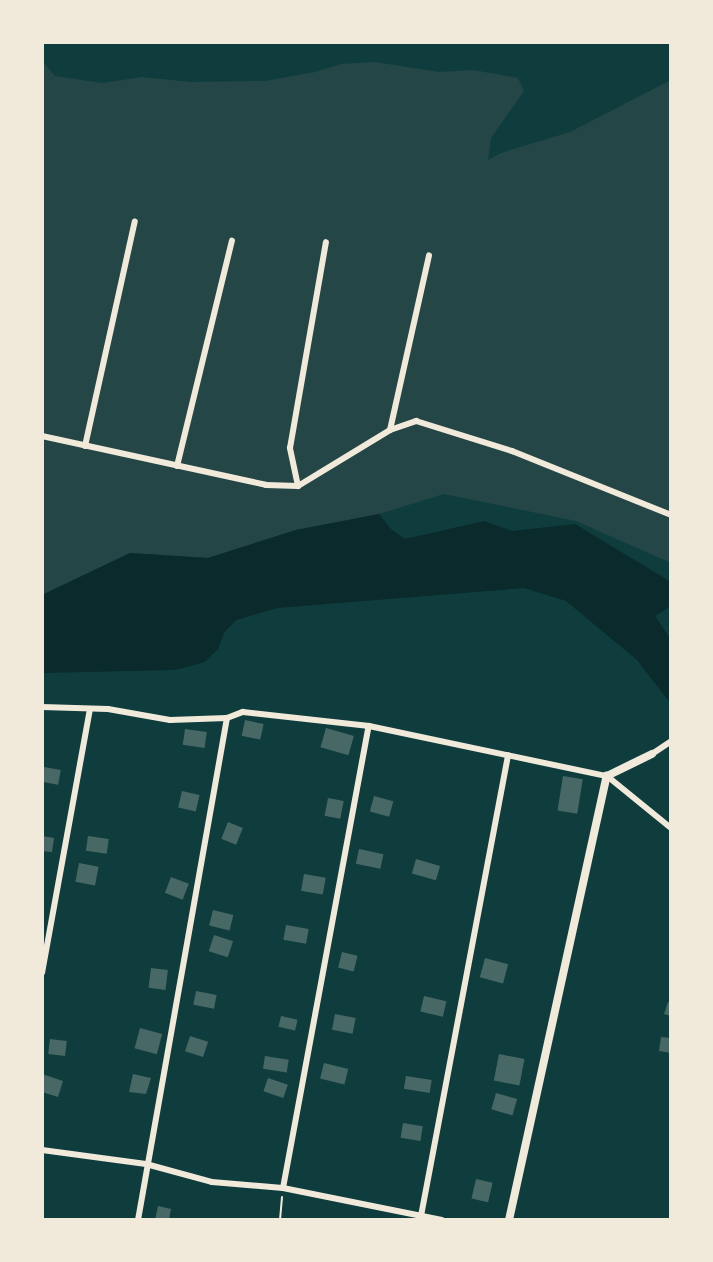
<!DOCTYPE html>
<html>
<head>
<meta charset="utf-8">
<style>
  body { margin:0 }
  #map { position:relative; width:713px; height:1262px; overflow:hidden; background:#0f3d3e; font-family:Roboto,sans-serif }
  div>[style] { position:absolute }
  .green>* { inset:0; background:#244646 }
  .water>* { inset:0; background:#0a2a2b }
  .building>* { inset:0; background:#486865; transform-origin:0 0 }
  .path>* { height:2px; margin:-1px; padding:0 1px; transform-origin:1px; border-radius:1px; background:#f1e9da }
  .minor>* { height:6px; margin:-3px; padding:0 3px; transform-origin:3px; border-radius:3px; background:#f1e9da }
  .tertiary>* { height:8px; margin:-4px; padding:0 4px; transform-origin:4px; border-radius:4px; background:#f1e9da }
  span { translate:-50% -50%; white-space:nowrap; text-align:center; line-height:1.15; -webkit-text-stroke:6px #f1e9da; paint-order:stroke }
  .frame { position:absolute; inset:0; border:44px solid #f1e9da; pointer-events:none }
</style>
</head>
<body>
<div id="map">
  <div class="green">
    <i style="clip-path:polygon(42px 61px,55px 76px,102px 83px,142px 77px,192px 82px,265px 81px,315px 72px,341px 64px,375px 62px,439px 72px,473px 70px,518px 78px,524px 91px,491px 138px,488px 160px,501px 153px,570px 132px,671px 80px,671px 563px,576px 521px,444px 494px,379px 514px,296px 530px,208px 558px,130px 553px,42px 595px)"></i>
  </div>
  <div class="water">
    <i style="clip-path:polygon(379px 514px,391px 529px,405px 539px,484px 521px,512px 531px,575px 524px,671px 582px,671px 606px,655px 616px,671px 640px,671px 704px,637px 660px,566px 601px,524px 588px,277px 608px,236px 620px,224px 633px,218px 649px,205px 662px,175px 670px,42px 673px,42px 595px,130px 553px,208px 558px,296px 530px)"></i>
  </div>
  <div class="building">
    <i style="left:245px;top:720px;width:19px;height:16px;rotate:12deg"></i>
    <i style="left:326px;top:728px;width:29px;height:20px;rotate:16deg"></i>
    <i style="left:185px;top:729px;width:22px;height:16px;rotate:8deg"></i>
    <i style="left:44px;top:767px;width:17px;height:15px;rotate:10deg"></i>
    <i style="left:563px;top:776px;width:20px;height:35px;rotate:9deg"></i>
    <i style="left:182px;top:791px;width:18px;height:17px;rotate:13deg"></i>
    <i style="left:374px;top:796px;width:20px;height:16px;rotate:15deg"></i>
    <i style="left:328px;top:798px;width:16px;height:18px;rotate:11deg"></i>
    <i style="left:228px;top:822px;width:16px;height:18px;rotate:22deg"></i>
    <i style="clip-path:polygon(42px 836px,54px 838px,52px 852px,42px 851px)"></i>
    <i style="left:88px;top:836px;width:21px;height:15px;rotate:8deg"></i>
    <i style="left:359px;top:849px;width:25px;height:15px;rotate:12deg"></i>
    <i style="left:416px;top:859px;width:25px;height:15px;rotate:16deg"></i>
    <i style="left:79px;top:863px;width:20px;height:19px;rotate:11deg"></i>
    <i style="left:304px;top:874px;width:22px;height:17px;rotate:10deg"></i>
    <i style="left:171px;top:877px;width:19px;height:17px;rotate:21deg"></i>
    <i style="left:213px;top:910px;width:21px;height:16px;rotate:14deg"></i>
    <i style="left:286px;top:925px;width:23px;height:15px;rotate:10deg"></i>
    <i style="left:214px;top:935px;width:20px;height:17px;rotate:18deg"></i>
    <i style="left:342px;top:952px;width:16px;height:16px;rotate:14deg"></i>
    <i style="left:485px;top:958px;width:24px;height:20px;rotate:15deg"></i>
    <i style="left:151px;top:968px;width:17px;height:20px;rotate:7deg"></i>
    <i style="left:196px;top:991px;width:21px;height:14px;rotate:11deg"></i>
    <i style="left:424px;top:996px;width:23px;height:16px;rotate:13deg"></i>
    <i style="clip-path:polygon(668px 1002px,671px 1003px,671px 1016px,664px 1014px)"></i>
    <i style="left:335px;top:1014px;width:21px;height:16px;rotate:11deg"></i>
    <i style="left:281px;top:1016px;width:17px;height:11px;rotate:13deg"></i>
    <i style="left:140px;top:1028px;width:23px;height:21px;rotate:15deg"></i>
    <i style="left:190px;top:1036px;width:19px;height:16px;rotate:18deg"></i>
    <i style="clip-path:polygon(661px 1037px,671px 1038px,671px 1053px,659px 1051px)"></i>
    <i style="left:50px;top:1039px;width:17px;height:15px;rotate:7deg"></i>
    <i style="left:499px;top:1054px;width:26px;height:27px;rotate:11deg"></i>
    <i style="left:265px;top:1056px;width:24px;height:13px;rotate:9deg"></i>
    <i style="left:324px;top:1063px;width:25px;height:16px;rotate:14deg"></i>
    <i style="clip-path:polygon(42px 1074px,63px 1081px,58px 1097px,42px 1092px)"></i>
    <i style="clip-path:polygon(133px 1074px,151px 1078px,146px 1094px,129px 1092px)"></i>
    <i style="left:406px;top:1076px;width:26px;height:13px;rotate:9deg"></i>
    <i style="left:268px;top:1078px;width:21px;height:14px;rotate:19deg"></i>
    <i style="left:496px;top:1093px;width:22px;height:17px;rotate:16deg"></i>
    <i style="left:403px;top:1123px;width:20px;height:15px;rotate:9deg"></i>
    <i style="left:476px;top:1179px;width:17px;height:20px;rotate:13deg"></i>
    <i style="clip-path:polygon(158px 1206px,171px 1209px,169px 1220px,155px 1220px)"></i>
  </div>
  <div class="path">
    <i style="left:280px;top:1220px;width:23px;rotate:-85deg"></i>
  </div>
  <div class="minor">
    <i style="left:390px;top:430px;width:179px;rotate:-77.4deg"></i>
    <i style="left:42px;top:436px;width:229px;rotate:12.3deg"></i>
    <i style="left:266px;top:485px;width:32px;rotate:2deg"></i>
    <i style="left:298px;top:486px;width:108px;rotate:-31.3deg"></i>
    <i style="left:390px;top:430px;width:28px;rotate:-19deg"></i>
    <i style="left:416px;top:421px;width:101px;rotate:17.4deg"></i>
    <i style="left:512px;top:451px;width:171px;rotate:21.9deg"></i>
    <i style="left:85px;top:446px;width:230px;rotate:-77.5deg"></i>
    <i style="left:177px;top:466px;width:232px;rotate:-76.3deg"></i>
    <i style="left:298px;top:486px;width:39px;rotate:-102deg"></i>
    <i style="left:290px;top:448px;width:209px;rotate:-80.1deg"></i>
    <i style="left:42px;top:707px;width:66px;rotate:1.7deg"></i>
    <i style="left:108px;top:709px;width:63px;rotate:10.1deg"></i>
    <i style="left:170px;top:720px;width:57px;rotate:-2deg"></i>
    <i style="left:227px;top:718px;width:17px;rotate:-21deg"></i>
    <i style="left:243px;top:712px;width:127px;rotate:6.3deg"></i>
    <i style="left:369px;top:726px;width:243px;rotate:11.9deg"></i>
    <i style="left:607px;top:776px;width:82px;rotate:39.1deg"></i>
    <i style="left:652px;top:754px;width:23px;rotate:-34deg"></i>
    <i style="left:42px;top:973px;width:268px;rotate:-79.7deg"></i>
    <i style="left:42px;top:1150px;width:105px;rotate:7.7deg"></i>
    <i style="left:146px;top:1164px;width:68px;rotate:15.3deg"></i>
    <i style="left:212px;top:1182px;width:71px;rotate:4.8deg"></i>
    <i style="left:283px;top:1188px;width:162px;rotate:11.4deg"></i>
    <i style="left:283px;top:1188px;width:470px;rotate:-79.5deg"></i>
    <i style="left:421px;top:1216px;width:469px;rotate:-79.3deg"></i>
    <i style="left:138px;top:1220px;width:510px;rotate:-79.95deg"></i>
  </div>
  <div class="tertiary">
    <i style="left:509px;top:1220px;width:455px;rotate:-77.6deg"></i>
    <i style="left:607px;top:776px;width:50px;rotate:-26.1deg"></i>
  </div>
  <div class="frame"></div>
</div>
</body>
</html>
